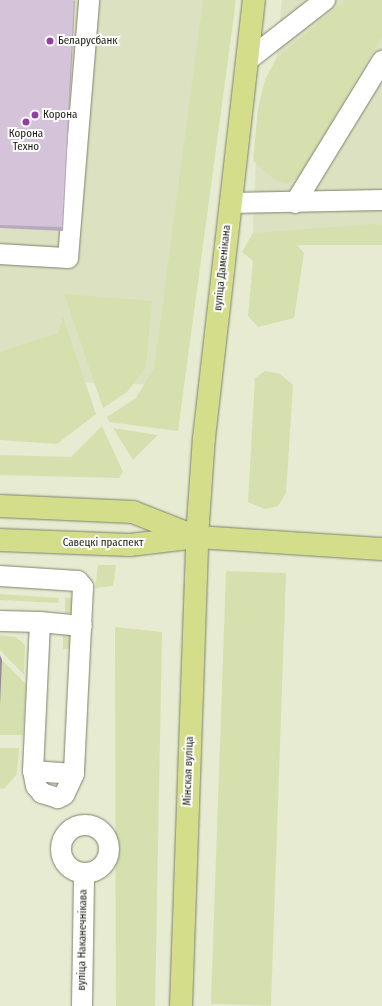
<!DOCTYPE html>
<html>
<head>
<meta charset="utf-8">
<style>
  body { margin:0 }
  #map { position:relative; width:382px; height:1006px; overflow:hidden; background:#e6ebd1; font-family:"Fira Sans Condensed",sans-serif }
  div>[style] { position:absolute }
  .built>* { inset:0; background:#dce2c1 }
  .green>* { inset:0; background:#d6dfae; transform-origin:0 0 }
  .roads { filter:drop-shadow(0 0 1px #7e826b) drop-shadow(0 0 1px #7e826b) }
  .minor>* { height:20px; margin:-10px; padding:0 10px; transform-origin:10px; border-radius:10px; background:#fff }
  .minor>.ring { margin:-10px; padding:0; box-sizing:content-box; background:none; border:20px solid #fff; border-radius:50% }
  .major>* { height:22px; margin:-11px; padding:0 11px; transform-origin:11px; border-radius:11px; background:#d4dd8a }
  .wall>* { inset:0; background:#b7a9bb }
  .shaded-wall>* { inset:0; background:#958998; transform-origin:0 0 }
  .building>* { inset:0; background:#d5c4d9 }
  .dots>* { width:11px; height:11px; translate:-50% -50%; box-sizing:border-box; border:2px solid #fff; border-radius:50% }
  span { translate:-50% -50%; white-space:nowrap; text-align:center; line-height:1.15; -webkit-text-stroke:4px #fff; paint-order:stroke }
  .poi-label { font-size:11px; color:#1a1b12 }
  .left { translate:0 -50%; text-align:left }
  .street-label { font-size:11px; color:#1a1b12 }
</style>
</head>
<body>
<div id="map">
  <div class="built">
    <i style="clip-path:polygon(0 0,216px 0,165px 385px,0 380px)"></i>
    <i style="clip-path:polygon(282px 0,382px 0,382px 245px,297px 245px,253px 233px,258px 109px,265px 80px,276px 59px)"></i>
  </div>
  <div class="green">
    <i style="clip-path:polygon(203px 0,236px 0,178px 431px,109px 422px,107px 417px,136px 398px,154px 368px)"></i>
    <i style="clip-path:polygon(345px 0,382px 0,382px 36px,300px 176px,287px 184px,274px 179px,253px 161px,258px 109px,265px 80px,276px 59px)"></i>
    <i style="clip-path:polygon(371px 224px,382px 225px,382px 245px,297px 245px,304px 253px,294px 318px,258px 327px,248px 316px,253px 261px,242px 252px,253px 233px)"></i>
    <i style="clip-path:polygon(64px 294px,152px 301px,146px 367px,127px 392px,103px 408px)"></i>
    <i style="clip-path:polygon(63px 317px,96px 414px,57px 444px,0 440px,0 352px,58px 333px)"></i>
    <i style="clip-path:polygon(265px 371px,280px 374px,293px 385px,286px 493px,278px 506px,265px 509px,248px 502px,255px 378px)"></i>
    <i style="clip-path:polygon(102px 426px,123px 472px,119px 478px,0 475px,0 455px,71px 457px)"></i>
    <i style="clip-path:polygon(113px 428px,158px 435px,133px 460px)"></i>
    <i style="clip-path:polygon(98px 565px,116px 565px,113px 586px,95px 588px)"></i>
    <i style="left:286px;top:573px;width:433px;height:60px;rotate:92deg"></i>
    <i style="clip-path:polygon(0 594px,59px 598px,58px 603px,0 600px)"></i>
    <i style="clip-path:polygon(65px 598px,79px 598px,75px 612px,65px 613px)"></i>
    <i style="clip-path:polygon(115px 627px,162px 632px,155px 1006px,116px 1006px)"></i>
    <i style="clip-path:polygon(63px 632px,71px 635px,77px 649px,63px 649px)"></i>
    <i style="clip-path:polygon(0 635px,16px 637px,25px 645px,24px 675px,0 650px)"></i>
    <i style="clip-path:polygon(0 658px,26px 684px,23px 735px,0 735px)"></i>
    <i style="clip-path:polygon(0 748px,19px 748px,17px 774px,4px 789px,0 788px)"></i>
  </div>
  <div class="roads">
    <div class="minor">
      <i style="left:248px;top:60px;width:98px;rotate:-37.9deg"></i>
      <i style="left:230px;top:203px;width:152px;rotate:-1.1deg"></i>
      <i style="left:295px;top:203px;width:167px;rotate:-58.5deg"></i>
      <i style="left:0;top:254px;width:68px;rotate:3.4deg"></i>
      <i style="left:68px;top:258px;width:259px;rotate:-85.3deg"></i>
      <i style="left:0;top:576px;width:78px;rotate:3.7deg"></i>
      <i style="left:78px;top:581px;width:8px;rotate:50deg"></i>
      <i style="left:83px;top:587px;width:187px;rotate:92.8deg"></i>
      <i style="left:74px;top:774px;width:23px;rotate:115deg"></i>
      <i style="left:64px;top:795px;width:7px;rotate:153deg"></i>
      <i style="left:58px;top:798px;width:17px;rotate:-163deg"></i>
      <i style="left:42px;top:793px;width:9px;rotate:-131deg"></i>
      <i style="left:36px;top:786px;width:15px;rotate:-101deg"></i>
      <i style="left:33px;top:771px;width:149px;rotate:-87.3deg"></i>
      <i style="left:40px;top:622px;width:40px;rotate:-178.6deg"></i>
      <i style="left:40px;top:622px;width:42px;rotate:5.4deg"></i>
      <i style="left:33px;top:771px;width:41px;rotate:4.2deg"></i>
      <i class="ring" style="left:61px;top:825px;width:28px;height:28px"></i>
      <i style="left:82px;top:1006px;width:133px;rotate:-89.1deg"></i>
    </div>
    <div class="major">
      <i style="left:0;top:506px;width:133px;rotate:2.6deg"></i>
      <i style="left:133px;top:512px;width:66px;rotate:21.5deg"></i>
      <i style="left:0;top:540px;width:130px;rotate:2.2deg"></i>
      <i style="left:130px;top:545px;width:67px;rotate:-6.8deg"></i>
      <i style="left:197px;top:537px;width:185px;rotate:3.7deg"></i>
      <i style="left:181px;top:1006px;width:469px;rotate:-88deg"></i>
      <i style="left:197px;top:537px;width:99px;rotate:-86deg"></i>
      <i style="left:204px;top:438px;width:441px;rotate:-83.5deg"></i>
    </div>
  </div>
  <div class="wall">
    <i style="clip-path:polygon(0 0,75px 2px,63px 231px,0 228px)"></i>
  </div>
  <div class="shaded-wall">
    <i style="left:74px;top:0;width:2px;height:227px;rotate:63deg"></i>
    <i style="clip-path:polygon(0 655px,2px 660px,0 705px)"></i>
  </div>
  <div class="building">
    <i style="clip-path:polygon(0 0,74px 0,62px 227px,0 225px)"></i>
  </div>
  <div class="dots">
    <i style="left:50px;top:41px;background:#943ca8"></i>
    <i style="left:35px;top:115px;background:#943ca8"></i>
    <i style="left:26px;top:122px;background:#943ca8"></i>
  </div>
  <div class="poi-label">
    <span class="left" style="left:58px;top:41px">Беларусбанк</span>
    <span class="left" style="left:43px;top:115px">Корона</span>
    <span style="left:26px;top:141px">Корона<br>Техно</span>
  </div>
  <div class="street-label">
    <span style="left:223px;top:268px;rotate:-84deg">вуліца Даменікана</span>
    <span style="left:103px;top:543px">Савецкі праспект</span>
    <span style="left:189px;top:771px;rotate:-88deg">Мінская вуліца</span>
    <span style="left:83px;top:940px;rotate:-89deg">вуліца Наканечнікава</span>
  </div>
</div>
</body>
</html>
